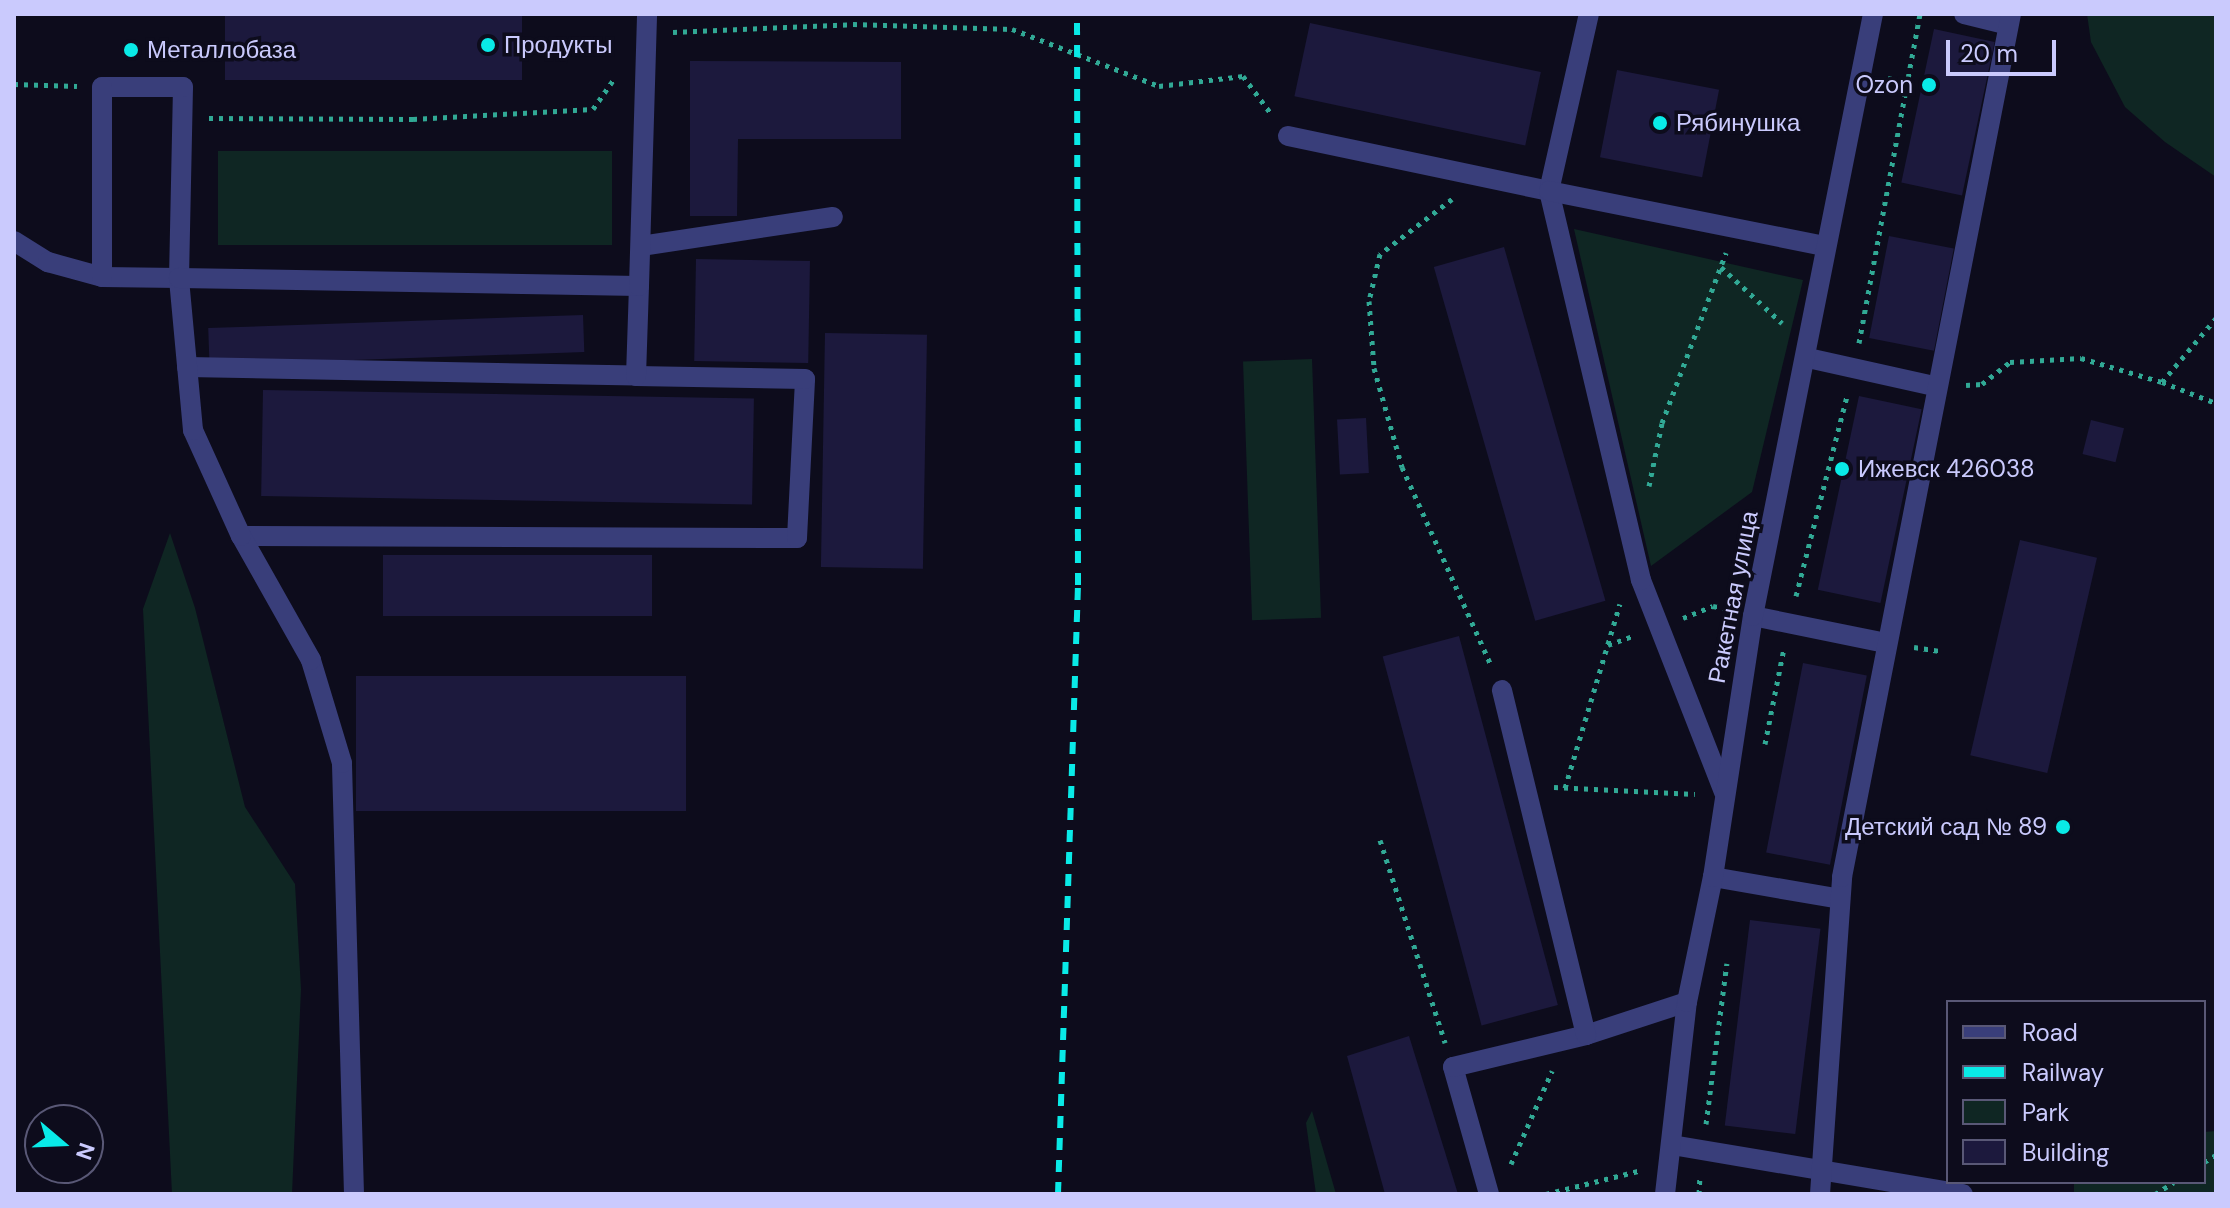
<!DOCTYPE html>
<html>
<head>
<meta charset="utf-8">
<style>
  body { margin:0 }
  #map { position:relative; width:2230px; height:1208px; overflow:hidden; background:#0d0c1c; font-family:"DM Sans",sans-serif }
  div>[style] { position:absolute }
  .green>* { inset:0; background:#0f2623; transform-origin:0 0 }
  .building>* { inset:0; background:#1c193d; transform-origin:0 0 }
  .path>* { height:5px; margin-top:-2.5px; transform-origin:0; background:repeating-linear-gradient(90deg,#31a995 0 4px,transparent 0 10px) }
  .minor>* { height:20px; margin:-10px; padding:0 10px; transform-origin:10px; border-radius:10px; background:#393e7a }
  .rail>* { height:6px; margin-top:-3px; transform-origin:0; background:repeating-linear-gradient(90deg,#09eae7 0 12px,transparent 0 22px) }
  .dots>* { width:22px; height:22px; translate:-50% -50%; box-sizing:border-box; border:4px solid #0d0c1c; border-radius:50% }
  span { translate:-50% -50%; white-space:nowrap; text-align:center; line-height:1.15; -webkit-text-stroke:7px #0d0c1c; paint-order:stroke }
  .poi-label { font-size:24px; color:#cacafd }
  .left { translate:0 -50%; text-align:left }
  .right { translate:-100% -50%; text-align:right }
  .street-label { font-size:24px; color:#cacafd }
  .frame { position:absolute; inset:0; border:16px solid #cacafd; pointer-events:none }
  .legend { position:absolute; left:1946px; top:1000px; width:260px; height:184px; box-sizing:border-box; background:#0d0c1c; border:2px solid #595876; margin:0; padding:10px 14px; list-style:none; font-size:24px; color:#cacafd }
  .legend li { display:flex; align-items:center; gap:16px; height:40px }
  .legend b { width:40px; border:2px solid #595876 }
  .north { position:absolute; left:24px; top:1104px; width:80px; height:80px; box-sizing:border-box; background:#0d0c1c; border:2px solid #595876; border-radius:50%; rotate:109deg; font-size:22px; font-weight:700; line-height:32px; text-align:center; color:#cacafd }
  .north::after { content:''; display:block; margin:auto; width:28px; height:36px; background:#09eae7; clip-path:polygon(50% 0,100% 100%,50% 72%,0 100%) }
  .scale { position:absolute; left:1946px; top:40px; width:110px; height:36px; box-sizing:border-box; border:4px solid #cacafd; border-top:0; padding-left:10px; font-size:24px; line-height:28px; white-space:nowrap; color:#cacafd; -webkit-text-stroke:6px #0d0c1c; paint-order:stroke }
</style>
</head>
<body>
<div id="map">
  <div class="green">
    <i style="clip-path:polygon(2087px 14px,2216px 14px,2216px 177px,2165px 142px,2125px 107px,2091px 42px)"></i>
    <i style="left:612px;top:151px;width:94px;height:394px;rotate:90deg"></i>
    <i style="clip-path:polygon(1574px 229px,1803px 280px,1752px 492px,1651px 566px)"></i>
    <i style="left:1312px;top:359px;width:259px;height:69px;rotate:88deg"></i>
    <i style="clip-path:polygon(170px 533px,195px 608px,245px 807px,295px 884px,301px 989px,292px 1194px,172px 1194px,143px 609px)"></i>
    <i style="clip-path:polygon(1312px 1111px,1336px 1194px,1316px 1194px,1306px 1123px)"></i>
    <i style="clip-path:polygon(2216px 1131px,2216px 1194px,2074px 1194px,2074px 1182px,2204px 1182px,2204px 1132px)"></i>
  </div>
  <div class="building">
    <i style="left:225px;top:14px;width:297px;height:66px"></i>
    <i style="left:1310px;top:23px;width:236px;height:75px;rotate:12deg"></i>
    <i style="left:1934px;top:29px;width:62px;height:157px;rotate:12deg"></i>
    <i style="clip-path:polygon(690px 61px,901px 62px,901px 139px,738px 139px,737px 216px,690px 216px)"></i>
    <i style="left:1617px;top:70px;width:104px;height:89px;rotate:11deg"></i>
    <i style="left:1889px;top:236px;width:66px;height:104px;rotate:11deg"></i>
    <i style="left:1504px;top:247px;width:368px;height:73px;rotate:74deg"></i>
    <i style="left:696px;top:259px;width:114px;height:102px;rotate:1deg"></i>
    <i style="left:583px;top:315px;width:37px;height:375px;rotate:88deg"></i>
    <i style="left:825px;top:333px;width:102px;height:234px;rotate:1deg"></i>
    <i style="left:263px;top:390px;width:491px;height:106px;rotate:1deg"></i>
    <i style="left:1859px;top:396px;width:64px;height:198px;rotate:12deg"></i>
    <i style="left:1366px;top:418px;width:55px;height:29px;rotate:87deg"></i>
    <i style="left:2091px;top:420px;width:34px;height:35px;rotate:14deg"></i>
    <i style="left:2020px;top:540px;width:79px;height:221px;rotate:13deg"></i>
    <i style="left:652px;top:555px;width:61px;height:269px;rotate:90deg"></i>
    <i style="left:1459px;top:636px;width:382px;height:79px;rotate:75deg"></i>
    <i style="left:1803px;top:663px;width:65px;height:193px;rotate:11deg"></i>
    <i style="left:356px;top:676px;width:330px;height:135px"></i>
    <i style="left:1750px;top:920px;width:71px;height:207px;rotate:7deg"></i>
    <i style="clip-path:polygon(1409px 1036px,1458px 1194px,1385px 1194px,1347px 1056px)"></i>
  </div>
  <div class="path">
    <i style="left:673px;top:32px;width:180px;rotate:-2.5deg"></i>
    <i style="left:853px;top:24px;width:159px;rotate:1.8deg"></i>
    <i style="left:1012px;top:29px;width:158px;rotate:21.2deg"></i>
    <i style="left:1159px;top:86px;width:85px;rotate:-6.8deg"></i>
    <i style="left:1243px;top:76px;width:49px;rotate:53.4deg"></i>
    <i style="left:1888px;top:78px;width:20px;rotate:11deg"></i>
    <i style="left:14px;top:84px;width:63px;rotate:1.8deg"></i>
    <i style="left:209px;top:118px;width:204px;rotate:0.3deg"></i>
    <i style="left:413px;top:119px;width:180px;rotate:-3.2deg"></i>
    <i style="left:593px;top:109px;width:38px;rotate:-55deg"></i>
    <i style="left:1452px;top:199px;width:91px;rotate:142.6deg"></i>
    <i style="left:1380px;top:254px;width:48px;rotate:103.2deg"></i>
    <i style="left:1369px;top:301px;width:67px;rotate:85.7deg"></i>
    <i style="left:1374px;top:368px;width:103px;rotate:74.2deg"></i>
    <i style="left:1402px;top:467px;width:217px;rotate:65.8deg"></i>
    <i style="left:1721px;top:267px;width:83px;rotate:42.6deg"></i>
    <i style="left:1859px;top:343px;width:335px;rotate:-79.5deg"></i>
    <i style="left:2162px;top:382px;width:58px;rotate:21.3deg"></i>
    <i style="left:1966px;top:385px;width:16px;rotate:-4deg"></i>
    <i style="left:1982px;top:384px;width:36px;rotate:-38deg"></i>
    <i style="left:2010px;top:362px;width:71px;rotate:-3.2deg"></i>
    <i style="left:2081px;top:358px;width:84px;rotate:16.5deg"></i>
    <i style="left:2162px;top:382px;width:84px;rotate:-49.8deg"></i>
    <i style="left:1649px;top:486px;width:64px;rotate:-78.3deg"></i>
    <i style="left:1662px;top:423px;width:182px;rotate:-69.4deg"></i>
    <i style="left:1796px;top:596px;width:206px;rotate:-75.7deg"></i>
    <i style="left:1683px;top:618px;width:32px;rotate:-22deg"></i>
    <i style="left:1713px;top:606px;width:14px;rotate:12deg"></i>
    <i style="left:1608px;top:645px;width:27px;rotate:-20deg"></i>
    <i style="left:1914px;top:647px;width:26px;rotate:9deg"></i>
    <i style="left:1765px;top:744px;width:98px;rotate:-78.8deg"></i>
    <i style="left:1554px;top:787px;width:141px;rotate:2.8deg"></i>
    <i style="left:1565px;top:788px;width:192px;rotate:-73.4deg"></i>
    <i style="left:1380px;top:840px;width:213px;rotate:72.2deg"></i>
    <i style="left:1706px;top:1124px;width:162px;rotate:-82.6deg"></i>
    <i style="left:2204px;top:1162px;width:14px;rotate:-30deg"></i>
    <i style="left:1511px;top:1164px;width:102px;rotate:-66.2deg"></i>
    <i style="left:1546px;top:1194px;width:99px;rotate:-14deg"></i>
    <i style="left:1699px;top:1194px;width:17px;rotate:-87deg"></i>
    <i style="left:2155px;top:1194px;width:22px;rotate:-32deg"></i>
  </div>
  <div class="minor">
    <i style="left:1964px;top:14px;width:45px;rotate:14deg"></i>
    <i style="left:1288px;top:136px;width:267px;rotate:11.9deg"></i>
    <i style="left:1549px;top:191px;width:181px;rotate:-77.3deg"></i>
    <i style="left:14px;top:241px;width:40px;rotate:32deg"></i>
    <i style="left:48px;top:262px;width:56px;rotate:15.5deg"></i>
    <i style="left:102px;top:277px;width:77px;rotate:0.7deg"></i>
    <i style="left:179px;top:278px;width:191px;rotate:-88.8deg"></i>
    <i style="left:183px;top:87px;width:81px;rotate:180deg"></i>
    <i style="left:102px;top:87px;width:190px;rotate:90deg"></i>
    <i style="left:641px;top:246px;width:194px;rotate:-8.6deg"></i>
    <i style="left:1808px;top:358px;width:129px;rotate:12.5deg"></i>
    <i style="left:187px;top:367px;width:449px;rotate:1.1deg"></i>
    <i style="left:241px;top:536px;width:556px;rotate:0.21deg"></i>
    <i style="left:797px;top:538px;width:159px;rotate:-87.1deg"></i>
    <i style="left:805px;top:379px;width:169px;rotate:-179deg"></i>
    <i style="left:636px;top:376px;width:90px;rotate:-88.1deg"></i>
    <i style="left:1753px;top:616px;width:136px;rotate:11.5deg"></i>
    <i style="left:1724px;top:792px;width:228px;rotate:-111.4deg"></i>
    <i style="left:1641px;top:580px;width:400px;rotate:-103.3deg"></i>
    <i style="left:1549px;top:191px;width:280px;rotate:11.3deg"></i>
    <i style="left:1713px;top:877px;width:129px;rotate:9.8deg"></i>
    <i style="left:1586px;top:1035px;width:106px;rotate:-18.1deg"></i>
    <i style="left:1672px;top:1145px;width:295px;rotate:9.6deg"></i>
    <i style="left:354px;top:1194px;width:431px;rotate:-91.6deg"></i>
    <i style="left:342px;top:763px;width:108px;rotate:-106.8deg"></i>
    <i style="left:311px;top:660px;width:142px;rotate:-119.4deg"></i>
    <i style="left:241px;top:536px;width:116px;rotate:-114.4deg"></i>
    <i style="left:193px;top:430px;width:153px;rotate:-95.3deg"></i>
    <i style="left:179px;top:278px;width:460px;rotate:1deg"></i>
    <i style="left:639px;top:286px;width:272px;rotate:-88.3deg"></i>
    <i style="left:1489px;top:1194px;width:132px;rotate:-105.8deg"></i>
    <i style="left:1453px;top:1067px;width:137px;rotate:-13.5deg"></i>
    <i style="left:1586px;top:1035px;width:355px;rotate:-103.7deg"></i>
    <i style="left:1665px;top:1194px;width:193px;rotate:-83.5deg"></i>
    <i style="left:1687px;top:1002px;width:128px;rotate:-78.3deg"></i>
    <i style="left:1713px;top:877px;width:264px;rotate:-81.3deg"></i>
    <i style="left:1753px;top:616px;width:614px;rotate:-78.73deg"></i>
    <i style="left:1820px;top:1194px;width:318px;rotate:-86deg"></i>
    <i style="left:1842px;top:877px;width:879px;rotate:-78.92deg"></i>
  </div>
  <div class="rail">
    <i style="left:1058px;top:1194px;width:609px;rotate:-88.12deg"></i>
    <i style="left:1078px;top:585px;width:571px;rotate:-90.1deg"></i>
  </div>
  <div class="dots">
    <i style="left:488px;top:45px;background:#09eae7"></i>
    <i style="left:131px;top:50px;background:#09eae7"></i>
    <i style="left:1929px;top:85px;background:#09eae7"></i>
    <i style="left:1660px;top:123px;background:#09eae7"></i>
    <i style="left:1842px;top:469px;background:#09eae7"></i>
    <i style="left:2063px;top:827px;background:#09eae7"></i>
  </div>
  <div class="poi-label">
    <span class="left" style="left:504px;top:45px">Продукты</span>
    <span class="left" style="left:147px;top:50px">Металлобаза</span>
    <span class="right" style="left:1913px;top:85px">Ozon</span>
    <span class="left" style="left:1676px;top:123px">Рябинушка</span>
    <span class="left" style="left:1858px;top:469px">Ижевск 426038</span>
    <span class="right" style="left:2047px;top:827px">Детский сад № 89</span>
  </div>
  <div class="street-label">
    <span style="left:1733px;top:597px;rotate:-79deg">Ракетная улица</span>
  </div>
  <div class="frame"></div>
  <ul class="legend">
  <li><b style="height:10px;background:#393e7a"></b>Road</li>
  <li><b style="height:10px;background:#09eae7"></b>Railway</li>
  <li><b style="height:22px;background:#0f2623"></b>Park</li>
  <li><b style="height:22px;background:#1c193d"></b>Building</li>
  </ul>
  <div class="north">N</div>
  <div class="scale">20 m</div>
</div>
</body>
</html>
